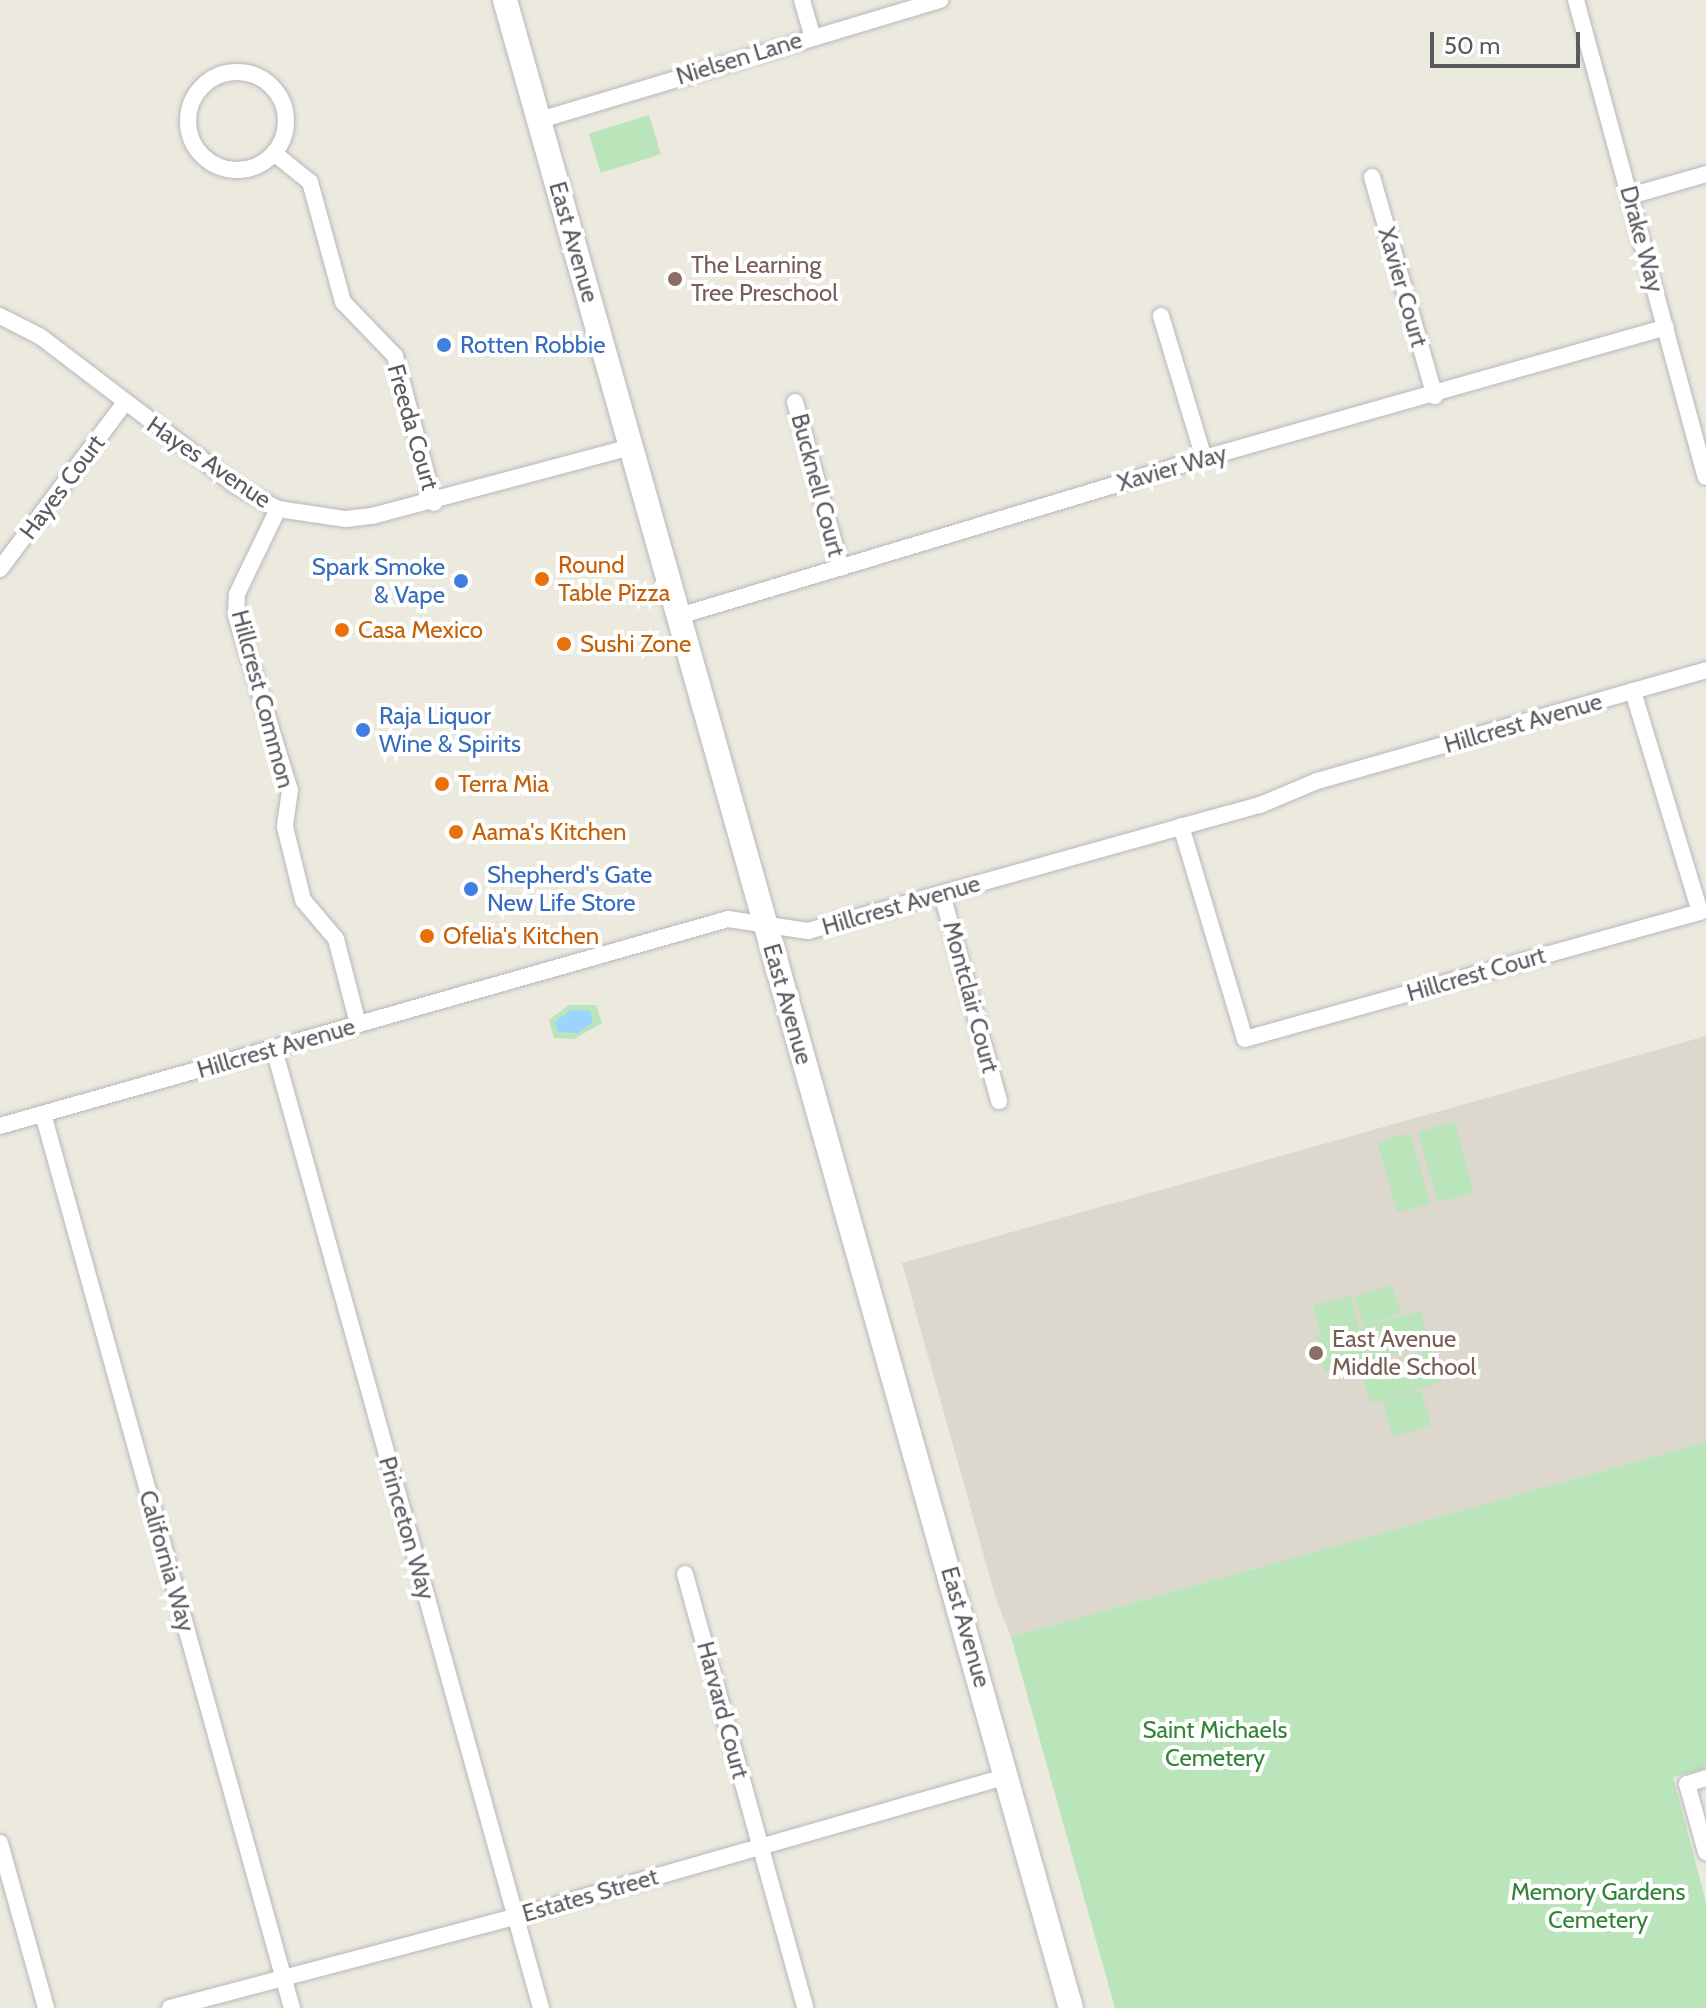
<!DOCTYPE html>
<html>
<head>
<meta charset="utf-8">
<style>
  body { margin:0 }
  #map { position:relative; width:1706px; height:2008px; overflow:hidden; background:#ece9df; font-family:Cabin,sans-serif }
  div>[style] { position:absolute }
  .education>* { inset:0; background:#dcd8cd }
  .green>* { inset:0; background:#bae4ba; transform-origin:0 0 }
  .water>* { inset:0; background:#9bd4ff }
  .roads { filter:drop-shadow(0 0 2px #b5b8bc) drop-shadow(0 0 2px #b5b8bc) }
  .street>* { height:16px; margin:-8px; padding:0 8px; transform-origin:8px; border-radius:8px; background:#fff }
  .street>.ring { margin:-8px; padding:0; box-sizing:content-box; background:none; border:16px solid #fff; border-radius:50% }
  .secondary>* { height:24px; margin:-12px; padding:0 12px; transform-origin:12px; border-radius:12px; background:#fff }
  .dots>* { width:22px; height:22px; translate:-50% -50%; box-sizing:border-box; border:4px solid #fff; border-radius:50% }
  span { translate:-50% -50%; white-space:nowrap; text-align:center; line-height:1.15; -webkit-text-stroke:8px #fff; paint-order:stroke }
  .street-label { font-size:24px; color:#585c60 }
  .education-label { font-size:24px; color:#785e54 }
  .left { translate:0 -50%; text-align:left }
  .shop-label { font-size:24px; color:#366cbe }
  .right { translate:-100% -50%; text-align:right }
  .food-label { font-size:24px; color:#c56008 }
  .park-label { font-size:24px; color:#338436 }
  .scale { position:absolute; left:1430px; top:32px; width:150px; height:36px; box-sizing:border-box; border:4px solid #585c60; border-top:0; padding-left:10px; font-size:24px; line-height:28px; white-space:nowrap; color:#585c60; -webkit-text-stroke:6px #fff; paint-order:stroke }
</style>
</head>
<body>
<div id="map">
  <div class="education">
    <i style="clip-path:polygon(1706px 1036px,1706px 1442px,1011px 1637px,996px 1599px,902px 1263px)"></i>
  </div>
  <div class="green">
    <i style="left:649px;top:115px;width:41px;height:63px;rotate:73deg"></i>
    <i style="clip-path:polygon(569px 1005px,596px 1005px,602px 1023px,574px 1039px,554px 1038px,549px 1020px)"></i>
    <i style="left:1455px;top:1122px;width:73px;height:38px;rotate:75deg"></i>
    <i style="left:1410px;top:1133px;width:73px;height:34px;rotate:74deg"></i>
    <i style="left:1392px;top:1285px;width:30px;height:39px;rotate:73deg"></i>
    <i style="left:1351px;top:1296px;width:32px;height:39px;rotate:76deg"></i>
    <i style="left:1421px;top:1311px;width:36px;height:108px;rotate:76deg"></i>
    <i style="left:1431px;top:1350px;width:34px;height:73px;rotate:73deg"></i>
    <i style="left:1421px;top:1390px;width:37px;height:40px;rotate:74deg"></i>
    <i style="clip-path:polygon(1706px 1442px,1706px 1768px,1673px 1777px,1706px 1902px,1706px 2008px,1115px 2008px,1011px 1637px)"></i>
  </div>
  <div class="water">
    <i style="clip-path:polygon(571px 1010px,590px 1011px,593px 1022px,578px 1033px,558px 1032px,555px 1022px)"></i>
  </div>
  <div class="roads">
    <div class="street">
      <i style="left:802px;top:0;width:36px;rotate:74deg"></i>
      <i style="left:1576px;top:0;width:494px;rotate:74.8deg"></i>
      <i class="ring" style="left:188px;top:72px;width:82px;height:82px"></i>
      <i style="left:540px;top:120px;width:418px;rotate:-16.7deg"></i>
      <i style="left:274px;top:153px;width:46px;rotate:38.9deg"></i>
      <i style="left:310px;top:182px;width:124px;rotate:74.6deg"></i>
      <i style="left:343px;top:302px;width:75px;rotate:46.1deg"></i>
      <i style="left:395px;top:356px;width:152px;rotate:75.1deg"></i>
      <i style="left:1372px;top:177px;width:228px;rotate:74deg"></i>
      <i style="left:1630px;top:196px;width:79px;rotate:-16.1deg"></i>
      <i style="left:0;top:316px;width:46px;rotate:27.1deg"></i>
      <i style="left:41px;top:337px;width:244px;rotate:37.3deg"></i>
      <i style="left:235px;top:485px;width:49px;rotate:29.2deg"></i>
      <i style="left:278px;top:509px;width:69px;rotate:8.4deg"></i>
      <i style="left:346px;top:519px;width:26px;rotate:-7deg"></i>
      <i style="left:372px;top:516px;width:269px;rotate:-14.9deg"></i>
      <i style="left:1161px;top:316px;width:148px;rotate:73.2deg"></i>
      <i style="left:795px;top:402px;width:172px;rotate:74.5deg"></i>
      <i style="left:278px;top:509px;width:94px;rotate:115.8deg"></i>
      <i style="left:237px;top:594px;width:21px;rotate:93deg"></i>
      <i style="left:236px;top:615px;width:183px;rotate:72.9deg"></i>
      <i style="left:290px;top:790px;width:37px;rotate:98deg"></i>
      <i style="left:285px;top:827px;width:75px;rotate:76.1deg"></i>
      <i style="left:303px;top:900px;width:51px;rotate:49.8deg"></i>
      <i style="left:336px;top:939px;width:88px;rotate:75.5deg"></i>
      <i style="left:0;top:569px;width:206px;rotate:-53.1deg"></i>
      <i style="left:679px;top:616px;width:548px;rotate:-16.75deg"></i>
      <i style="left:1204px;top:458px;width:480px;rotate:-15.8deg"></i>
      <i style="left:1181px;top:826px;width:222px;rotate:73.3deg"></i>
      <i style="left:1245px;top:1039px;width:472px;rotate:-15.6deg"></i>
      <i style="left:1700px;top:912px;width:231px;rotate:-106.9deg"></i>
      <i style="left:942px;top:894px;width:215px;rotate:74.6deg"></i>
      <i style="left:274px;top:1049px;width:995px;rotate:74.44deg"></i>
      <i style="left:43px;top:1114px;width:928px;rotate:74.44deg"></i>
      <i style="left:0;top:1126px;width:757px;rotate:-15.87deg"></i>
      <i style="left:728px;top:919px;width:81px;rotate:8.5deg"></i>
      <i style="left:808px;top:931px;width:469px;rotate:-15.6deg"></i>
      <i style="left:1260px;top:805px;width:62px;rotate:-22.8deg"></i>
      <i style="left:1317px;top:781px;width:405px;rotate:-15.9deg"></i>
      <i style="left:685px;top:1574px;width:450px;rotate:74.5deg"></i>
      <i style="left:1706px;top:1778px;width:20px;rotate:162deg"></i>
      <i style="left:1687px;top:1784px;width:71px;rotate:74.4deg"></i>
      <i style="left:0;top:1843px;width:171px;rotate:74.4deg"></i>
      <i style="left:170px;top:2008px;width:357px;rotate:-14.8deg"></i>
      <i style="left:515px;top:1917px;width:513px;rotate:-15.96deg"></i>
    </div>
    <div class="secondary">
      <i style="left:505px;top:0;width:2086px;rotate:74.26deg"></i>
    </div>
  </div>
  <div class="dots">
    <i style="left:675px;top:279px;background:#8d6e63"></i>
    <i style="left:444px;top:345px;background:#3f7fe0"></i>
    <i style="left:542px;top:579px;background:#e8710a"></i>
    <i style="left:461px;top:581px;background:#3f7fe0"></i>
    <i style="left:342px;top:630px;background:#e8710a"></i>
    <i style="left:564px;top:644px;background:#e8710a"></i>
    <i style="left:363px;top:730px;background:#3f7fe0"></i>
    <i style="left:442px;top:784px;background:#e8710a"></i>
    <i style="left:456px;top:832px;background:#e8710a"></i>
    <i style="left:471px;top:889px;background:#3f7fe0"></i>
    <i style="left:427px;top:936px;background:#e8710a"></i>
    <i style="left:1316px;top:1353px;background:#8d6e63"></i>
  </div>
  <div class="street-label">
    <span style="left:739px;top:58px;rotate:-17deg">Nielsen Lane</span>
    <span style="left:1642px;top:239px;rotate:75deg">Drake Way</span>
    <span style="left:574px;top:242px;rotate:74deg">East Avenue</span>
    <span style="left:1403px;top:287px;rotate:74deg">Xavier Court</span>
    <span style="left:413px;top:427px;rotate:74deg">Freeda Court</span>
    <span style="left:209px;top:462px;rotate:34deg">Hayes Avenue</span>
    <span style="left:1172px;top:468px;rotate:-16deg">Xavier Way</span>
    <span style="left:818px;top:485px;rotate:75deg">Bucknell Court</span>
    <span style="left:62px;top:487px;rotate:-53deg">Hayes Court</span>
    <span style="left:263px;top:699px;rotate:75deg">Hillcrest Common</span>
    <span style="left:1523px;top:723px;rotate:-16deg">Hillcrest Avenue</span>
    <span style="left:901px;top:905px;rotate:-16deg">Hillcrest Avenue</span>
    <span style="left:1476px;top:974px;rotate:-16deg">Hillcrest Court</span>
    <span style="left:971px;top:997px;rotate:75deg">Montclair Court</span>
    <span style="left:788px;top:1004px;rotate:74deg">East Avenue</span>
    <span style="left:276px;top:1048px;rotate:-16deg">Hillcrest Avenue</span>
    <span style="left:407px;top:1528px;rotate:74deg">Princeton Way</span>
    <span style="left:167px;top:1561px;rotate:74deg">California Way</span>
    <span style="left:966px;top:1627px;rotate:74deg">East Avenue</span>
    <span style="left:723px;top:1710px;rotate:75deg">Harvard Court</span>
    <span style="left:590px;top:1895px;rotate:-16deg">Estates Street</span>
  </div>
  <div class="education-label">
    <span class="left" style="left:691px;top:279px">The Learning<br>Tree Preschool</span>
    <span class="left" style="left:1332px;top:1353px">East Avenue<br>Middle School</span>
  </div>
  <div class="shop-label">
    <span class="left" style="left:460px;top:345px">Rotten Robbie</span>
    <span class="right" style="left:445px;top:581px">Spark Smoke<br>&amp; Vape</span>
    <span class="left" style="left:379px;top:730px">Raja Liquor<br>Wine &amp; Spirits</span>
    <span class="left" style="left:487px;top:889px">Shepherd's Gate<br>New Life Store</span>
  </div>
  <div class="food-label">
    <span class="left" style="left:558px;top:579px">Round<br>Table Pizza</span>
    <span class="left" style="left:358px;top:630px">Casa Mexico</span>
    <span class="left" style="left:580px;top:644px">Sushi Zone</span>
    <span class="left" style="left:458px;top:784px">Terra Mia</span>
    <span class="left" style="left:472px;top:832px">Aama's Kitchen</span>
    <span class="left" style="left:443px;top:936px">Ofelia's Kitchen</span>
  </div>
  <div class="park-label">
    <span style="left:1215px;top:1744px">Saint Michaels<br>Cemetery</span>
    <span style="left:1598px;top:1906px">Memory Gardens<br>Cemetery</span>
  </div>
  <div class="scale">50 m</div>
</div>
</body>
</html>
